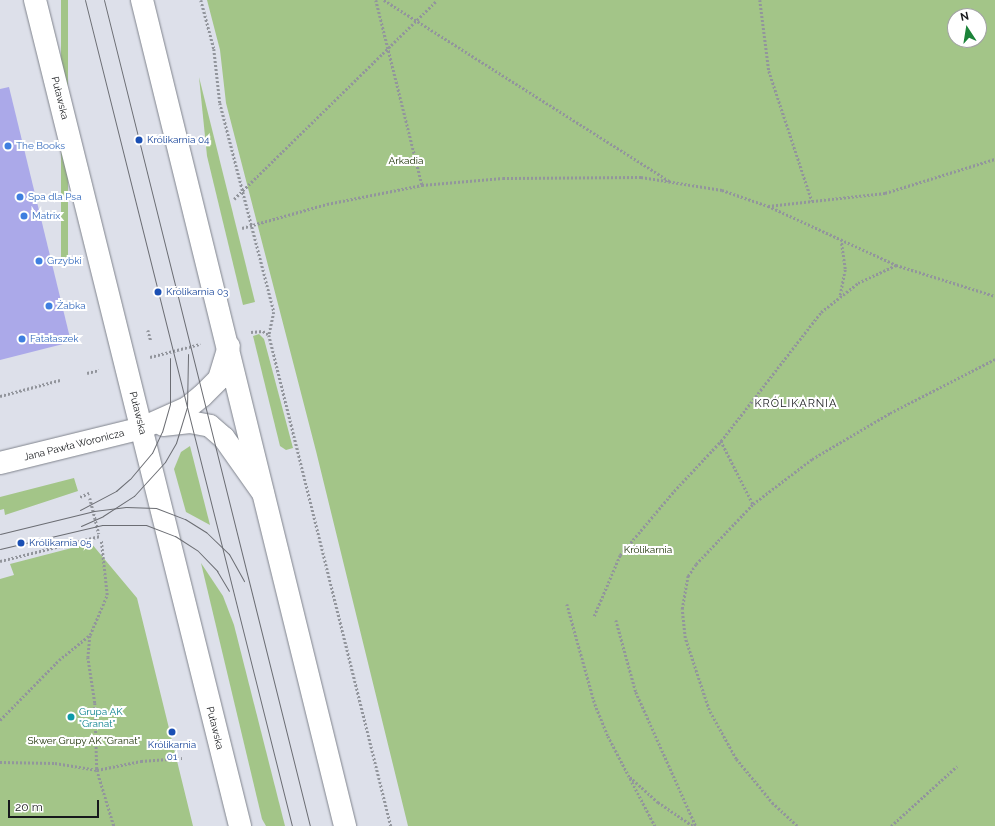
<!DOCTYPE html>
<html>
<head>
<meta charset="utf-8">
<style>
  body { margin:0 }
  #map { position:relative; width:995px; height:826px; overflow:hidden; background:#dde0ea; font-family:Raleway,sans-serif }
  div>[style] { position:absolute }
  .green>* { inset:0; background:#a3c588; transform-origin:0 0 }
  .building>* { inset:0; background:#aba9e9 }
  .path>* { height:2.5px; margin-top:-1.25px; transform-origin:0; background:repeating-linear-gradient(90deg,#92959c 0 2px,transparent 0 4px) }
  .roads { filter:drop-shadow(0 0 1px #80848d) drop-shadow(0 0 1px #80848d) }
  .tertiary>* { height:22px; margin:-11px; padding:0 11px; transform-origin:11px; border-radius:11px; background:#fff }
  .secondary>* { height:22px; margin:-11px; padding:0 11px; transform-origin:11px; border-radius:11px; background:#fff }
  .tram>* { height:1px; margin:-0.5px; padding:0 0.5px; transform-origin:0.5px; border-radius:0.5px; background:#6b6d73 }
  .dots>* { width:11px; height:11px; translate:-50% -50%; box-sizing:border-box; border:2px solid #fff; border-radius:50% }
  span { translate:-50% -50%; white-space:nowrap; text-align:center; line-height:1.15; -webkit-text-stroke:4px #fff; paint-order:stroke }
  .street-label { font-size:10px; color:#17191c }
  .transit-label { font-size:10px; color:#164399 }
  .left { translate:0 -50%; text-align:left }
  .shop-label { font-size:10px; color:#366cbe }
  .park-label { font-size:10px; color:#203509 }
  .culture-label { font-size:10px; color:#0d838f }
  .neighbourhood-label { font-size:11px; color:#17191c; letter-spacing:1px }
  .north { position:absolute; left:947px; top:8px; width:40px; height:40px; box-sizing:border-box; background:#fff; border:1px solid #a2a3a4; border-radius:50%; rotate:348deg; font-size:11px; font-weight:700; line-height:16px; text-align:center; color:#17191c }
  .north::after { content:''; display:block; margin:auto; width:14px; height:18px; background:#1b8339; clip-path:polygon(50% 0,100% 100%,50% 72%,0 100%) }
  .scale { position:absolute; left:8px; top:800px; width:91px; height:18px; box-sizing:border-box; border:2px solid #17191c; border-top:0; padding-left:5px; font-size:12px; line-height:14px; white-space:nowrap; color:#17191c; -webkit-text-stroke:3px #fff; paint-order:stroke }
</style>
</head>
<body>
<div id="map">
  <div class="green">
    <i style="left:61px;top:0;width:7px;height:266px"></i>
    <i style="clip-path:polygon(evenodd,207px 0,995px 0,995px 826px,408px 826px,316px 451px,226px 103px,220px 50px,207px 0,955px 16px,979px 16px,979px 40px,955px 40px,955px 16px)"></i>
    <i style="clip-path:polygon(199px 77px,255px 302px,243px 305px,207px 156px)"></i>
    <i style="clip-path:polygon(259px 334px,264px 339px,293px 448px,286px 450px,280px 446px,253px 336px)"></i>
    <i style="clip-path:polygon(190px 446px,210px 525px,186px 512px,174px 469px,181px 452px)"></i>
    <i style="clip-path:polygon(74px 478px,78px 491px,5px 515px,4px 509px,0 510px,0 497px)"></i>
    <i style="clip-path:polygon(91px 543px,137px 598px,193px 826px,0 826px,0 579px,14px 575px,10px 564px)"></i>
    <i style="clip-path:polygon(201px 563px,223px 596px,234px 625px,285px 826px,266px 826px,262px 819px)"></i>
  </div>
  <div class="building">
    <i style="clip-path:polygon(9px 87px,71px 342px,0 360px,0 89px)"></i>
  </div>
  <div class="path">
    <i style="left:201px;top:0;width:51px;rotate:75.1deg"></i>
    <i style="left:214px;top:49px;width:54px;rotate:83.7deg"></i>
    <i style="left:220px;top:103px;width:216px;rotate:75.5deg"></i>
    <i style="left:274px;top:312px;width:24px;rotate:102deg"></i>
    <i style="left:376px;top:0;width:191px;rotate:76deg"></i>
    <i style="left:384px;top:0;width:338px;rotate:32.4deg"></i>
    <i style="left:760px;top:0;width:72px;rotate:82.8deg"></i>
    <i style="left:769px;top:71px;width:137px;rotate:71.7deg"></i>
    <i style="left:234px;top:199px;width:284px;rotate:-44.4deg"></i>
    <i style="left:768px;top:206px;width:118px;rotate:-6.3deg"></i>
    <i style="left:885px;top:193px;width:115px;rotate:-17.2deg"></i>
    <i style="left:242px;top:228px;width:88px;rotate:-15.8deg"></i>
    <i style="left:327px;top:204px;width:97px;rotate:-11.3deg"></i>
    <i style="left:422px;top:185px;width:81px;rotate:-4.9deg"></i>
    <i style="left:503px;top:178px;width:138px;rotate:-0.4deg"></i>
    <i style="left:641px;top:177px;width:82px;rotate:9.1deg"></i>
    <i style="left:722px;top:190px;width:49px;rotate:19.2deg"></i>
    <i style="left:768px;top:206px;width:141px;rotate:24.7deg"></i>
    <i style="left:896px;top:265px;width:104px;rotate:17.4deg"></i>
    <i style="left:840px;top:295px;width:26px;rotate:-79deg"></i>
    <i style="left:845px;top:269px;width:27px;rotate:-98deg"></i>
    <i style="left:148px;top:330px;width:11px;rotate:75deg"></i>
    <i style="left:251px;top:332px;width:12px;rotate:-5deg"></i>
    <i style="left:263px;top:331px;width:7px;rotate:34deg"></i>
    <i style="left:269px;top:335px;width:506px;rotate:76.05deg"></i>
    <i style="left:150px;top:357px;width:52px;rotate:-14.6deg"></i>
    <i style="left:87px;top:373px;width:12px;rotate:-14deg"></i>
    <i style="left:0;top:396px;width:62px;rotate:-14.9deg"></i>
    <i style="left:721px;top:441px;width:71px;rotate:63.1deg"></i>
    <i style="left:80px;top:497px;width:10px;rotate:-24deg"></i>
    <i style="left:90px;top:498px;width:37px;rotate:76deg"></i>
    <i style="left:0;top:561px;width:103px;rotate:-14deg"></i>
    <i style="left:567px;top:604px;width:104px;rotate:74.4deg"></i>
    <i style="left:595px;top:704px;width:35px;rotate:68deg"></i>
    <i style="left:608px;top:736px;width:102px;rotate:62.4deg"></i>
    <i style="left:594px;top:616px;width:66px;rotate:-66.9deg"></i>
    <i style="left:620px;top:555px;width:84px;rotate:-49.8deg"></i>
    <i style="left:674px;top:491px;width:69px;rotate:-46.8deg"></i>
    <i style="left:721px;top:441px;width:163px;rotate:-52.2deg"></i>
    <i style="left:821px;top:312px;width:47px;rotate:-38.1deg"></i>
    <i style="left:858px;top:283px;width:42px;rotate:-25.3deg"></i>
    <i style="left:616px;top:620px;width:75px;rotate:74.5deg"></i>
    <i style="left:636px;top:692px;width:147px;rotate:65.9deg"></i>
    <i style="left:90px;top:636px;width:21px;rotate:95deg"></i>
    <i style="left:88px;top:657px;width:47px;rotate:81.3deg"></i>
    <i style="left:95px;top:703px;width:67px;rotate:88.3deg"></i>
    <i style="left:97px;top:770px;width:59px;rotate:73.1deg"></i>
    <i style="left:0;top:720px;width:84px;rotate:-45.5deg"></i>
    <i style="left:59px;top:660px;width:40px;rotate:-39deg"></i>
    <i style="left:90px;top:635px;width:43px;rotate:-67deg"></i>
    <i style="left:107px;top:595px;width:55px;rotate:-96.2deg"></i>
    <i style="left:0;top:762px;width:55px;rotate:1deg"></i>
    <i style="left:55px;top:763px;width:43px;rotate:9.5deg"></i>
    <i style="left:97px;top:770px;width:45px;rotate:-11.6deg"></i>
    <i style="left:141px;top:761px;width:41px;rotate:-4.2deg"></i>
    <i style="left:630px;top:777px;width:38px;rotate:42deg"></i>
    <i style="left:658px;top:802px;width:42px;rotate:34.4deg"></i>
    <i style="left:797px;top:826px;width:33px;rotate:-137deg"></i>
    <i style="left:773px;top:804px;width:58px;rotate:-129.4deg"></i>
    <i style="left:736px;top:759px;width:56px;rotate:-118.9deg"></i>
    <i style="left:709px;top:710px;width:76px;rotate:-108.4deg"></i>
    <i style="left:685px;top:638px;width:29px;rotate:-96deg"></i>
    <i style="left:682px;top:609px;width:34px;rotate:-80deg"></i>
    <i style="left:688px;top:576px;width:14px;rotate:-56deg"></i>
    <i style="left:696px;top:564px;width:83px;rotate:-46.5deg"></i>
    <i style="left:753px;top:504px;width:74px;rotate:-37.3deg"></i>
    <i style="left:812px;top:459px;width:91px;rotate:-30.5deg"></i>
    <i style="left:890px;top:413px;width:118px;rotate:-27.2deg"></i>
    <i style="left:891px;top:826px;width:89px;rotate:-42.3deg"></i>
  </div>
  <div class="roads">
    <div class="tertiary">
      <i style="left:163px;top:425px;width:27px;rotate:-6deg"></i>
      <i style="left:190px;top:422px;width:20px;rotate:11deg"></i>
      <i style="left:210px;top:426px;width:18px;rotate:41deg"></i>
      <i style="left:224px;top:438px;width:67px;rotate:54.7deg"></i>
      <i style="left:0;top:463px;width:146px;rotate:-13.8deg"></i>
      <i style="left:142px;top:428px;width:49px;rotate:-24deg"></i>
      <i style="left:187px;top:408px;width:19px;rotate:-39deg"></i>
      <i style="left:202px;top:396px;width:24px;rotate:-45deg"></i>
      <i style="left:219px;top:379px;width:34px;rotate:-73deg"></i>
    </div>
    <div class="secondary">
      <i style="left:35px;top:0;width:851px;rotate:76.06deg"></i>
      <i style="left:142px;top:0;width:851px;rotate:76.19deg"></i>
    </div>
  </div>
  <div class="tram">
    <i style="left:85px;top:0;width:852px;rotate:75.93deg"></i>
    <i style="left:104px;top:0;width:851px;rotate:76deg"></i>
    <i style="left:80px;top:510px;width:41px;rotate:-27.8deg"></i>
    <i style="left:116px;top:491px;width:18px;rotate:-41deg"></i>
    <i style="left:130px;top:479px;width:34px;rotate:-50deg"></i>
    <i style="left:152px;top:453px;width:23px;rotate:-65deg"></i>
    <i style="left:162px;top:432px;width:29px;rotate:-74deg"></i>
    <i style="left:170px;top:404px;width:46px;rotate:-90deg"></i>
    <i style="left:81px;top:526px;width:24px;rotate:-24deg"></i>
    <i style="left:103px;top:516px;width:37px;rotate:-33deg"></i>
    <i style="left:134px;top:496px;width:46px;rotate:-47.6deg"></i>
    <i style="left:165px;top:462px;width:22px;rotate:-60deg"></i>
    <i style="left:176px;top:443px;width:37px;rotate:-73deg"></i>
    <i style="left:187px;top:408px;width:54px;rotate:-88.9deg"></i>
    <i style="left:0;top:534px;width:97px;rotate:-13.7deg"></i>
    <i style="left:94px;top:511px;width:32px;rotate:-7deg"></i>
    <i style="left:126px;top:507px;width:30px;rotate:2deg"></i>
    <i style="left:156px;top:508px;width:31px;rotate:21deg"></i>
    <i style="left:185px;top:519px;width:25px;rotate:32deg"></i>
    <i style="left:206px;top:532px;width:32px;rotate:44deg"></i>
    <i style="left:229px;top:554px;width:31px;rotate:61deg"></i>
    <i style="left:0;top:549px;width:105px;rotate:-13.2deg"></i>
    <i style="left:102px;top:525px;width:44px"></i>
    <i style="left:146px;top:525px;width:31px;rotate:21deg"></i>
    <i style="left:175px;top:536px;width:27px;rotate:33deg"></i>
    <i style="left:198px;top:551px;width:28px;rotate:46deg"></i>
    <i style="left:217px;top:571px;width:23px;rotate:59deg"></i>
  </div>
  <div class="dots">
    <i style="left:139px;top:140px;background:#1a4fb4"></i>
    <i style="left:8px;top:146px;background:#3f7fe0"></i>
    <i style="left:20px;top:197px;background:#3f7fe0"></i>
    <i style="left:24px;top:216px;background:#3f7fe0"></i>
    <i style="left:39px;top:261px;background:#3f7fe0"></i>
    <i style="left:158px;top:292px;background:#1a4fb4"></i>
    <i style="left:49px;top:306px;background:#3f7fe0"></i>
    <i style="left:22px;top:339px;background:#3f7fe0"></i>
    <i style="left:21px;top:543px;background:#1a4fb4"></i>
    <i style="left:71px;top:717px;background:#0f9aa8"></i>
    <i style="left:172px;top:732px;background:#1a4fb4"></i>
  </div>
  <div class="street-label">
    <span style="left:60px;top:98px;rotate:76deg">Puławska</span>
    <span style="left:138px;top:413px;rotate:76deg">Puławska</span>
    <span style="left:74px;top:445px;rotate:-14deg">Jana Pawła Woronicza</span>
    <span style="left:215px;top:728px;rotate:76deg">Puławska</span>
  </div>
  <div class="transit-label">
    <span class="left" style="left:147px;top:140px">Królikarnia 04</span>
    <span class="left" style="left:166px;top:292px">Królikarnia 03</span>
    <span class="left" style="left:29px;top:543px">Królikarnia 05</span>
    <span style="left:172px;top:750px">Królikarnia<br>01</span>
  </div>
  <div class="shop-label">
    <span class="left" style="left:16px;top:146px">The Books</span>
    <span class="left" style="left:28px;top:197px">Spa dla Psa</span>
    <span class="left" style="left:32px;top:216px">Matrix</span>
    <span class="left" style="left:47px;top:261px">Grzybki</span>
    <span class="left" style="left:57px;top:306px">Żabka</span>
    <span class="left" style="left:30px;top:339px">Fatałaszek</span>
  </div>
  <div class="park-label">
    <span style="left:406px;top:161px">Arkadia</span>
    <span style="left:648px;top:550px">Królikarnia</span>
    <span style="left:84px;top:741px">Skwer Grupy AK "Granat"</span>
  </div>
  <div class="culture-label">
    <span class="left" style="left:79px;top:717px">Grupa AK<br>"Granat"</span>
  </div>
  <div class="neighbourhood-label">
    <span style="left:796px;top:404px">KRÓLIKARNIA</span>
  </div>
  <div class="north">N</div>
  <div class="scale">20 m</div>
</div>
</body>
</html>
